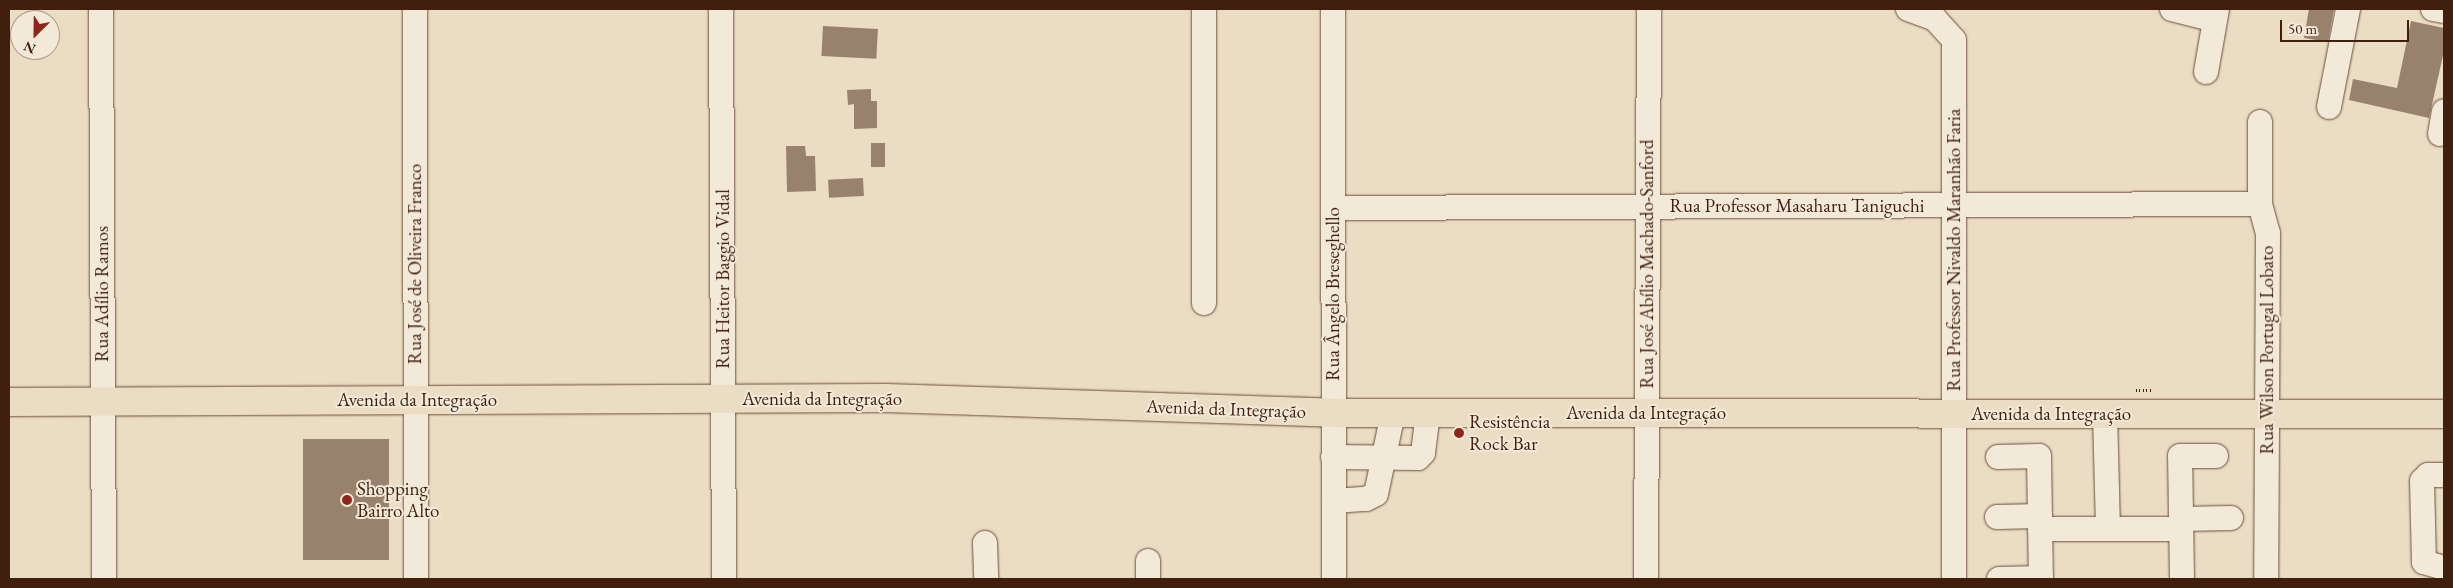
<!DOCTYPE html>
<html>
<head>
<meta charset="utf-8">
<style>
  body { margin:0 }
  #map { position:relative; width:2453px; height:588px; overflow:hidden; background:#ebddc3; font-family:"EB Garamond",serif }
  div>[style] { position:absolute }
  .building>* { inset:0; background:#99826d; transform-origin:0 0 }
  .path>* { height:3px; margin-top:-1.5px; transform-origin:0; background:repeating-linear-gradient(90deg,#401f0f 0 1px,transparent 0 3.5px) }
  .roads { filter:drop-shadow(0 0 1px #6b4e3c) drop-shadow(0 0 1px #6b4e3c) }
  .minor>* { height:24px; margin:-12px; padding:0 12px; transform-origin:12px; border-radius:12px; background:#f2e9d8 }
  .major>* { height:28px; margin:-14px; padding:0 14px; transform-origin:14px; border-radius:14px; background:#ebddc3 }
  .dots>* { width:14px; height:14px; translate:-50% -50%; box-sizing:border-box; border:2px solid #f2e9d8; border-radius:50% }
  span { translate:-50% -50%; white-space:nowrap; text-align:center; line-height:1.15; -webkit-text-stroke:4px #f2e9d8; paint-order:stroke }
  .street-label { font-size:19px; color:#401f0f }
  .poi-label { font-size:19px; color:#401f0f }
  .left { translate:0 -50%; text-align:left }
  .frame { position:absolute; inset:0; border:10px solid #401f0f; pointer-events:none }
  .north { position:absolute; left:10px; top:10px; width:50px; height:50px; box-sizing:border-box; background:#f2e9d8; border:1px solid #ab9888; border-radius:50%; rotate:203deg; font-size:14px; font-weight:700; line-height:20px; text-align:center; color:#401f0f }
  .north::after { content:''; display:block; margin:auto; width:18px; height:22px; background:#8f2418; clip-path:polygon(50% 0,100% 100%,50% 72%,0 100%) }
  .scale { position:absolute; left:2280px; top:20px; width:129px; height:22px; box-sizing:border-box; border:2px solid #401f0f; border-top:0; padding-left:6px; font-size:15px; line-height:18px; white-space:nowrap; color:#401f0f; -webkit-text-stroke:4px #f2e9d8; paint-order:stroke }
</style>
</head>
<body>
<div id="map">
  <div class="building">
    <i style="clip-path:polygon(2309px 9px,2334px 9px,2328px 42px,2304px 38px)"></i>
    <i style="clip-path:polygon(2411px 21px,2444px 28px,2444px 51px,2429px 118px,2349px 100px,2353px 79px,2397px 88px)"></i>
    <i style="left:823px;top:26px;width:55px;height:30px;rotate:3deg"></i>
    <i style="clip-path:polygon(871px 89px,871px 101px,877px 101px,877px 128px,854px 129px,854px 104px,848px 105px,847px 90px)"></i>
    <i style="left:871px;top:143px;width:14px;height:24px"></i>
    <i style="clip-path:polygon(786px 146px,805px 146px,806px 156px,815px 156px,816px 191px,787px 192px)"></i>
    <i style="left:863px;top:178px;width:18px;height:35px;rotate:87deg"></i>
    <i style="left:303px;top:439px;width:86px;height:121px"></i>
  </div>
  <div class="path">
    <i style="left:2136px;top:390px;width:17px"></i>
  </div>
  <div class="roads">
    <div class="minor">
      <i style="left:101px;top:9px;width:570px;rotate:89.7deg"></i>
      <i style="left:415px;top:9px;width:570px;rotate:89.9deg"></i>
      <i style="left:721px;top:9px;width:570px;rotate:89.7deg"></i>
      <i style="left:1204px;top:9px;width:294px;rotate:90deg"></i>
      <i style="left:1333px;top:9px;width:570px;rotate:89.9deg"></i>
      <i style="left:1908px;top:9px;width:29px;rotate:20deg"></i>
      <i style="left:1935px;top:19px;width:28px;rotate:48deg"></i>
      <i style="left:1954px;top:40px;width:539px;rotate:90deg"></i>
      <i style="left:2172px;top:9px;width:44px;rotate:14.3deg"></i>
      <i style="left:2433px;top:9px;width:11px;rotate:10deg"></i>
      <i style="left:2206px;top:72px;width:64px;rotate:-80.1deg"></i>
      <i style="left:2329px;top:107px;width:100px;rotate:-79deg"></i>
      <i style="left:2260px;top:122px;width:82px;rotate:90deg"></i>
      <i style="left:2260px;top:204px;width:30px;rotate:75deg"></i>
      <i style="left:2268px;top:233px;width:346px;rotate:90.3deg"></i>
      <i style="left:2440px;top:134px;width:23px;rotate:-80deg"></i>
      <i style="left:1333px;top:208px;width:927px;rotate:-0.25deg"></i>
      <i style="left:2105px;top:414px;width:115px;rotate:88.5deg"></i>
      <i style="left:1333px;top:457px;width:85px;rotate:0.7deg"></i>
      <i style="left:1418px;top:458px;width:7px;rotate:-45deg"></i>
      <i style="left:1423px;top:453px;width:40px;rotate:-82.9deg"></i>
      <i style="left:1998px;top:457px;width:41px;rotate:-1.4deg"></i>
      <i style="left:2039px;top:456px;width:122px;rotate:89.1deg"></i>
      <i style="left:2041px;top:578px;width:42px;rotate:178.6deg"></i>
      <i style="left:2444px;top:475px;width:16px;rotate:180deg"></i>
      <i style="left:2428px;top:475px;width:8px;rotate:135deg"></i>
      <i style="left:2422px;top:481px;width:81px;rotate:88.6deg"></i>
      <i style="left:2424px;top:562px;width:21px;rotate:17deg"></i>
      <i style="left:1334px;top:501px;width:32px;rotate:-4deg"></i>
      <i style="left:1366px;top:499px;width:11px;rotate:-27deg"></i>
      <i style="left:1376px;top:494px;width:83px;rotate:-78.1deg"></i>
      <i style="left:1997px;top:517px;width:43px;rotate:-1.3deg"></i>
      <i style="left:2181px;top:519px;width:50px;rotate:-1.1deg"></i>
      <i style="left:2040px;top:529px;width:141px"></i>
      <i style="left:985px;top:543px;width:36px;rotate:88deg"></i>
      <i style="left:1148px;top:579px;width:18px;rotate:-90deg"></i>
      <i style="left:1646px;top:579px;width:570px;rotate:-89.7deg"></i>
      <i style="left:2182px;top:579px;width:123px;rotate:-90.9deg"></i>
      <i style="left:2180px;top:456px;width:36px"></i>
    </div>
    <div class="major">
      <i style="left:9px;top:402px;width:877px;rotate:-0.26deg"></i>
      <i style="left:886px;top:398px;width:448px;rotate:1.9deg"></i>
      <i style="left:1334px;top:413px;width:1110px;rotate:0.05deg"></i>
    </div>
  </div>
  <div class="dots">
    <i style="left:1459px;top:433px;background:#8f2418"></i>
    <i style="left:347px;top:500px;background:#8f2418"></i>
  </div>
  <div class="street-label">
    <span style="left:1797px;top:206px">Rua Professor Masaharu Taniguchi</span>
    <span style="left:1954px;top:250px;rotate:-90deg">Rua Professor Nivaldo Maranhão Faria</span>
    <span style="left:415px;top:264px;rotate:-90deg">Rua José de Oliveira Franco</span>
    <span style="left:1647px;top:264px;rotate:-90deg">Rua José Abílio Machado-Sanford</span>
    <span style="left:723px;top:279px;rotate:-90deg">Rua Heitor Baggio Vidal</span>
    <span style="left:102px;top:294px;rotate:-90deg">Rua Adílio Ramos</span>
    <span style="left:1333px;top:294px;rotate:-90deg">Rua Ângelo Breseghello</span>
    <span style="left:2267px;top:350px;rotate:-90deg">Rua Wilson Portugal Lobato</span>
    <span style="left:822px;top:399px">Avenida da Integração</span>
    <span style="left:417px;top:400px">Avenida da Integração</span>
    <span style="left:1226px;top:409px;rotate:2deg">Avenida da Integração</span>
    <span style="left:1646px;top:413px">Avenida da Integração</span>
    <span style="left:2051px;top:414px">Avenida da Integração</span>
  </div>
  <div class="poi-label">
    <span class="left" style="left:1469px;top:433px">Resistência<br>Rock Bar</span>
    <span class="left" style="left:357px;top:500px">Shopping<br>Bairro Alto</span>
  </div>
  <div class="frame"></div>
  <div class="north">N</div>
  <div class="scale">50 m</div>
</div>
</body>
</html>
